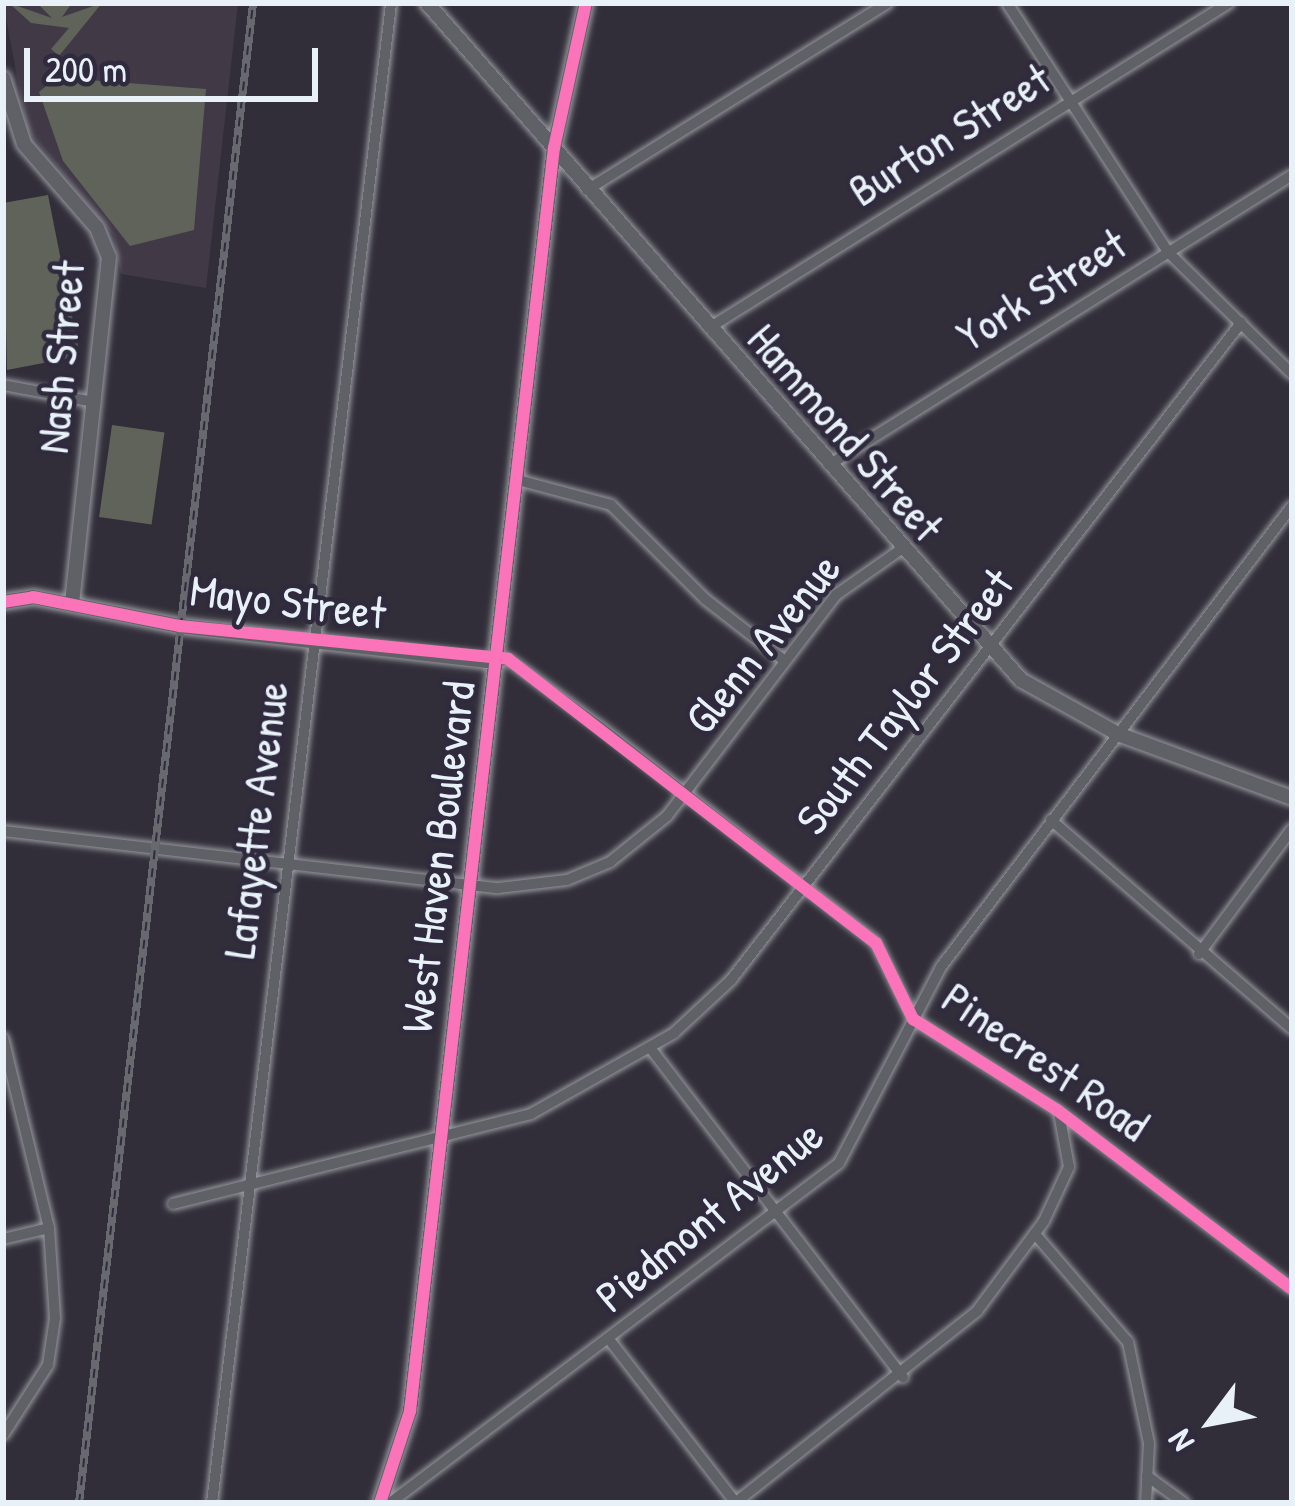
<!DOCTYPE html>
<html>
<head>
<meta charset="utf-8">
<style>
  body { margin:0 }
  #map { position:relative; width:1295px; height:1506px; overflow:hidden; background:#312e39; font-family:"Patrick Hand",sans-serif }
  div>[style] { position:absolute }
  .built>* { inset:0; background:#413946 }
  .green>* { inset:0; background:#5f6359; transform-origin:0 0 }
  .roads { filter:drop-shadow(0 0 3px #98999f) drop-shadow(0 0 3px #98999f) }
  .street>* { height:10px; margin:-5px; padding:0 5px; transform-origin:5px; border-radius:5px; background:#606067 }
  .secondary>* { height:14px; margin:-7px; padding:0 7px; transform-origin:7px; border-radius:7px; background:#606067 }
  .rail>* { height:8px; margin-top:-4px; transform-origin:0; background:repeating-linear-gradient(90deg,#2f2a3d 0 9px,#68686f 0 18px); box-sizing:border-box; border-block:3px solid #68686f }
  .cycleway>* { height:12px; margin:-6px; padding:0 6px; transform-origin:6px; border-radius:6px; background:#fb73b8 }
  span { translate:-50% -50%; white-space:nowrap; text-align:center; line-height:1.15; -webkit-text-stroke:9px #2f2a3d; paint-order:stroke }
  .street-label { font-size:45px; color:#e8f1f8 }
  .frame { position:absolute; inset:0; border:6px solid #e8f1f8; pointer-events:none }
  .north { position:absolute; left:1151px; top:1362px; width:120px; height:120px; -webkit-text-stroke:9px #2f2a3d; paint-order:stroke; rotate:238deg; font-size:33px; font-weight:700; line-height:48px; text-align:center; color:#e8f1f8 }
  .north::after { content:''; display:block; margin:auto; width:42px; height:54px; background:#e8f1f8; clip-path:polygon(50% 0,100% 100%,50% 72%,0 100%) }
  .scale { position:absolute; left:24px; top:48px; width:294px; height:54px; box-sizing:border-box; border:6px solid #e8f1f8; border-top:0; padding-left:15px; font-size:36px; line-height:42px; white-space:nowrap; color:#e8f1f8; -webkit-text-stroke:9px #2f2a3d; paint-order:stroke }
</style>
</head>
<body>
<div id="map">
  <div class="built">
    <i style="clip-path:polygon(3px 3px,238px 3px,206px 288px,121px 274px,113px 235px,27px 129px)"></i>
  </div>
  <div class="green">
    <i style="clip-path:polygon(9px 3px,52px 18px,37px 3px,72px 3px,62px 17px,102px 3px,59px 56px,51px 49px,69px 28px,31px 23px)"></i>
    <i style="clip-path:polygon(89px 80px,206px 89px,194px 230px,130px 246px,63px 161px,39px 92px,52px 81px)"></i>
    <i style="clip-path:polygon(48px 195px,80px 356px,7px 370px,3px 203px)"></i>
    <i style="left:112px;top:425px;width:53px;height:93px;rotate:8deg"></i>
  </div>
  <div class="roads">
    <div class="street">
      <i style="left:1007px;top:3px;width:297px;rotate:57.1deg"></i>
      <i style="left:1168px;top:252px;width:174px;rotate:44.5deg"></i>
      <i style="left:587px;top:190px;width:354px;rotate:-31.9deg"></i>
      <i style="left:709px;top:328px;width:613px;rotate:-32.01deg"></i>
      <i style="left:3px;top:385px;width:94px;rotate:10.5deg"></i>
      <i style="left:829px;top:465px;width:546px;rotate:-32.06deg"></i>
      <i style="left:518px;top:480px;width:96px;rotate:15deg"></i>
      <i style="left:611px;top:505px;width:133px;rotate:45deg"></i>
      <i style="left:705px;top:599px;width:101px;rotate:37.8deg"></i>
      <i style="left:496px;top:662px;width:12px;rotate:-14deg"></i>
      <i style="left:508px;top:659px;width:114px;rotate:36.5deg"></i>
      <i style="left:600px;top:727px;width:350px;rotate:38deg"></i>
      <i style="left:876px;top:943px;width:85px;rotate:64deg"></i>
      <i style="left:913px;top:1019px;width:170px;rotate:32.3deg"></i>
      <i style="left:1057px;top:1110px;width:295px;rotate:37.3deg"></i>
      <i style="left:1051px;top:820px;width:319px;rotate:40.9deg"></i>
      <i style="left:3px;top:831px;width:498px;rotate:6.6deg"></i>
      <i style="left:498px;top:888px;width:69px;rotate:-6.6deg"></i>
      <i style="left:567px;top:880px;width:47px;rotate:-22.7deg"></i>
      <i style="left:610px;top:862px;width:73px;rotate:-38.9deg"></i>
      <i style="left:667px;top:816px;width:278px;rotate:-52.6deg"></i>
      <i style="left:836px;top:595px;width:78px;rotate:-35.1deg"></i>
      <i style="left:1199px;top:954px;width:156px;rotate:-53.4deg"></i>
      <i style="left:3px;top:1038px;width:195px;rotate:76.4deg"></i>
      <i style="left:49px;top:1228px;width:90px;rotate:86.2deg"></i>
      <i style="left:55px;top:1318px;width:48px;rotate:98.5deg"></i>
      <i style="left:48px;top:1365px;width:83px;rotate:122.7deg"></i>
      <i style="left:651px;top:1049px;width:414px;rotate:52.5deg"></i>
      <i style="left:173px;top:1204px;width:369px;rotate:-14.1deg"></i>
      <i style="left:531px;top:1114px;width:164px;rotate:-29.5deg"></i>
      <i style="left:674px;top:1033px;width:78px;rotate:-42.9deg"></i>
      <i style="left:731px;top:980px;width:832px;rotate:-52.18deg"></i>
      <i style="left:1035px;top:1234px;width:143px;rotate:49.3deg"></i>
      <i style="left:1128px;top:1342px;width:103px;rotate:78.3deg"></i>
      <i style="left:1149px;top:1443px;width:60px;rotate:92.9deg"></i>
      <i style="left:3px;top:1239px;width:47px;rotate:-13.4deg"></i>
      <i style="left:611px;top:1342px;width:204px;rotate:52.2deg"></i>
      <i style="left:1147px;top:1476px;width:46px;rotate:36.1deg"></i>
      <i style="left:212px;top:1503px;width:1511px;rotate:-83.19deg"></i>
      <i style="left:390px;top:1503px;width:563px;rotate:-37.13deg"></i>
      <i style="left:839px;top:1163px;width:221px;rotate:-62.5deg"></i>
      <i style="left:941px;top:967px;width:579px;rotate:-52.71deg"></i>
      <i style="left:735px;top:1503px;width:309px;rotate:-38.4deg"></i>
      <i style="left:977px;top:1311px;width:112px;rotate:-53.3deg"></i>
      <i style="left:1044px;top:1221px;width:60px;rotate:-65.2deg"></i>
      <i style="left:1069px;top:1167px;width:55px;rotate:-100.5deg"></i>
    </div>
    <div class="secondary">
      <i style="left:427px;top:3px;width:901px;rotate:48.74deg"></i>
      <i style="left:1021px;top:680px;width:111px;rotate:29.1deg"></i>
      <i style="left:1118px;top:734px;width:185px;rotate:20.2deg"></i>
      <i style="left:3px;top:78px;width:69px;rotate:72.3deg"></i>
      <i style="left:24px;top:144px;width:111px;rotate:49deg"></i>
      <i style="left:97px;top:228px;width:31px;rotate:68deg"></i>
      <i style="left:109px;top:257px;width:348px;rotate:96.1deg"></i>
      <i style="left:3px;top:602px;width:30px;rotate:-9deg"></i>
      <i style="left:33px;top:597px;width:150px;rotate:11.2deg"></i>
      <i style="left:180px;top:626px;width:318px;rotate:6.5deg"></i>
      <i style="left:380px;top:1503px;width:97px;rotate:-71.9deg"></i>
      <i style="left:410px;top:1411px;width:1271px;rotate:-83.5deg"></i>
      <i style="left:554px;top:148px;width:148px;rotate:-77.6deg"></i>
    </div>
  </div>
  <div class="rail">
    <i style="left:79px;top:1503px;width:1510px;rotate:-83.38deg"></i>
  </div>
  <div class="cycleway">
    <i style="left:3px;top:602px;width:30px;rotate:-9deg"></i>
    <i style="left:33px;top:597px;width:150px;rotate:11.2deg"></i>
    <i style="left:180px;top:626px;width:330px;rotate:5.7deg"></i>
    <i style="left:508px;top:659px;width:465px;rotate:37.7deg"></i>
    <i style="left:876px;top:943px;width:85px;rotate:64deg"></i>
    <i style="left:913px;top:1019px;width:170px;rotate:32.3deg"></i>
    <i style="left:1057px;top:1110px;width:295px;rotate:37.3deg"></i>
    <i style="left:380px;top:1503px;width:97px;rotate:-71.9deg"></i>
    <i style="left:410px;top:1411px;width:1271px;rotate:-83.5deg"></i>
    <i style="left:554px;top:148px;width:148px;rotate:-77.6deg"></i>
  </div>
  <div class="street-label">
    <span style="left:949px;top:134px;rotate:-32deg">Burton Street</span>
    <span style="left:1041px;top:289px;rotate:-32deg">York Street</span>
    <span style="left:60px;top:357px;rotate:-85deg">Nash Street</span>
    <span style="left:846px;top:432px;rotate:49deg">Hammond Street</span>
    <span style="left:288px;top:601px;rotate:7deg">Mayo Street</span>
    <span style="left:762px;top:643px;rotate:-51deg">Glenn Avenue</span>
    <span style="left:904px;top:701px;rotate:-52deg">South Taylor Street</span>
    <span style="left:255px;top:820px;rotate:-83deg">Lafayette Avenue</span>
    <span style="left:437px;top:857px;rotate:-83deg">West Haven Boulevard</span>
    <span style="left:1046px;top:1061px;rotate:35deg">Pinecrest Road</span>
    <span style="left:709px;top:1215px;rotate:-39deg">Piedmont Avenue</span>
  </div>
  <div class="frame"></div>
  <div class="north">N</div>
  <div class="scale">200 m</div>
</div>
</body>
</html>
